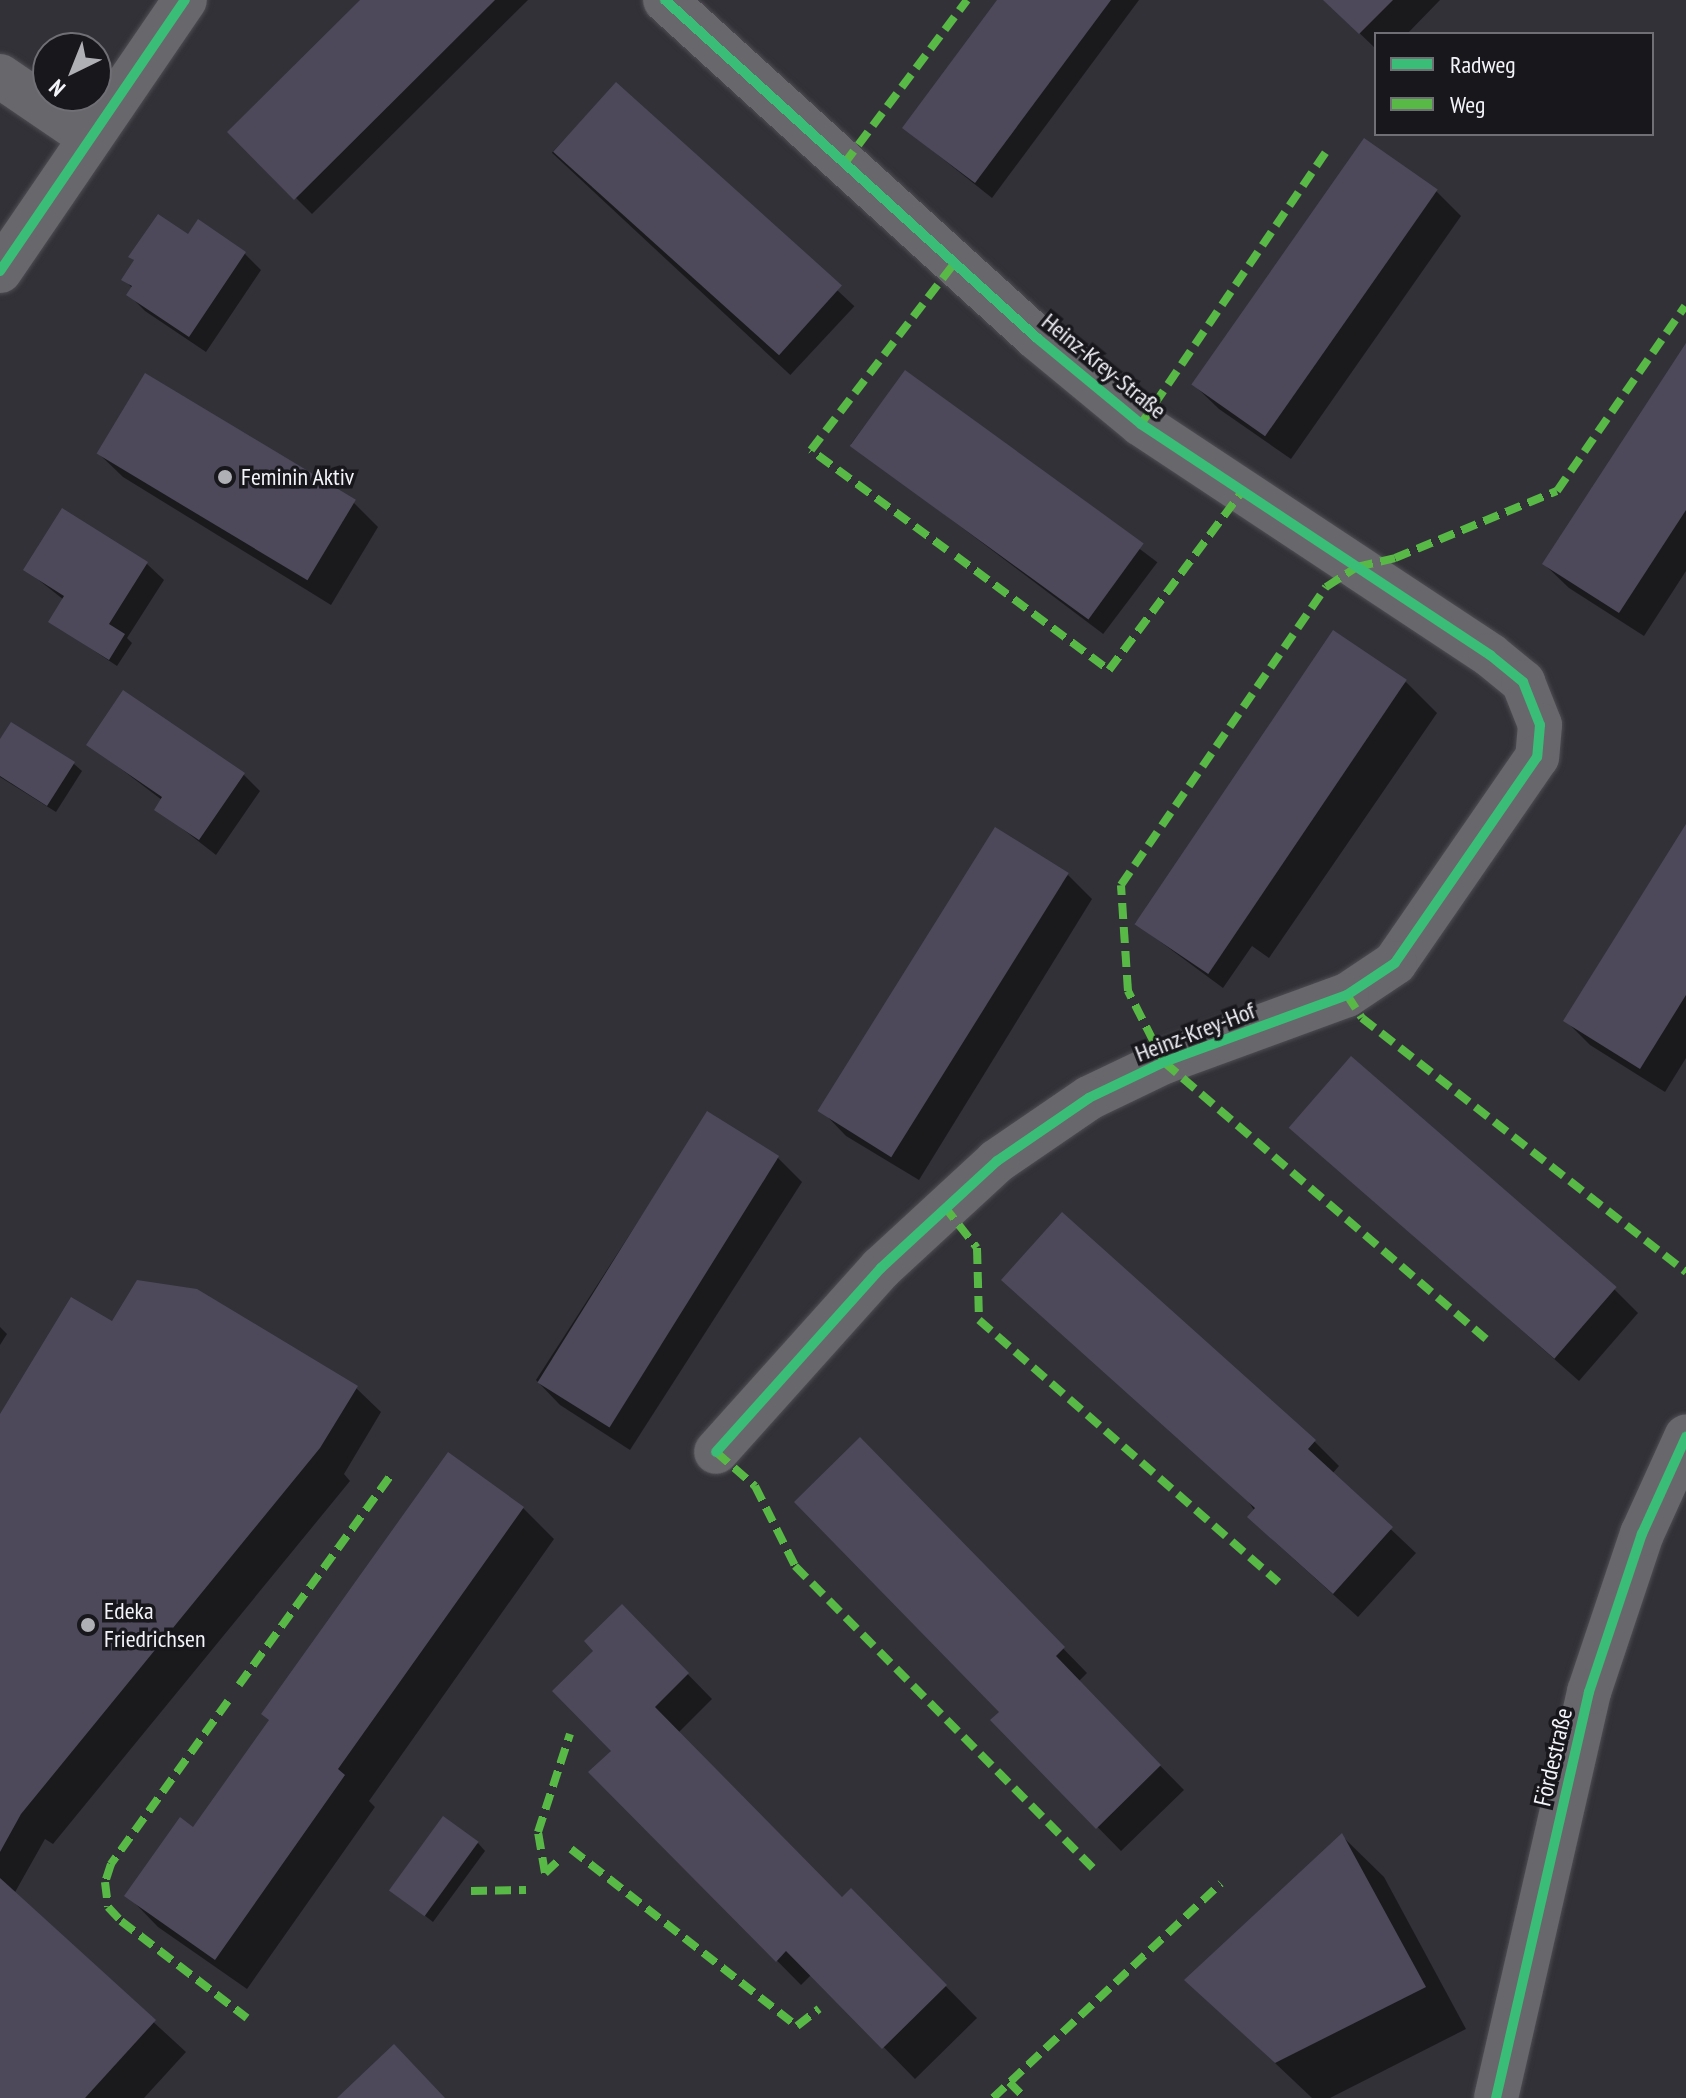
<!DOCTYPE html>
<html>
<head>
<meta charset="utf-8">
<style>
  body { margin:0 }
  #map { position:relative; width:1686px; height:2098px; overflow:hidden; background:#323137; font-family:"PT Sans Narrow",sans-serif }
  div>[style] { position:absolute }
  .shadow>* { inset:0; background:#0007; transform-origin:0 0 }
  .building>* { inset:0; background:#4d495b; transform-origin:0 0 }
  .roads { filter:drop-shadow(0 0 2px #4e4d53) drop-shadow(0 0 2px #4e4d53) }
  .minor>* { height:44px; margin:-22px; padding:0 22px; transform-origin:22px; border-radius:22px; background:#68676c }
  .tertiary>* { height:44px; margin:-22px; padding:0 22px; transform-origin:22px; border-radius:22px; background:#68676c }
  .quiet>* { height:8px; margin-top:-4px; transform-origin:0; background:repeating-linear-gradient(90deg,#58b947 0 16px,transparent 0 24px) }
  .cycleway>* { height:10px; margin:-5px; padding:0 5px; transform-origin:5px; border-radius:5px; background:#3abd76 }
  .dots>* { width:22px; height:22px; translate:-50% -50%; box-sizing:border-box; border:4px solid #18171c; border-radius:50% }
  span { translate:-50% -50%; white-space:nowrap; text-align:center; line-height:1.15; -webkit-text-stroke:7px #18171c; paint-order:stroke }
  .street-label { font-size:24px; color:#f3f3fa }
  .poi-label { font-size:24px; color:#f3f3fa }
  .left { translate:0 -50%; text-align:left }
  .legend { position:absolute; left:1374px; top:32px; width:280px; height:104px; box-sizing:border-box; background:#18171c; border:2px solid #706f75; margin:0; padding:10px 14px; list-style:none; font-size:24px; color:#f3f3fa }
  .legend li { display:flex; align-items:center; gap:16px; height:40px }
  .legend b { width:40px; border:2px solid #706f75 }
  .north { position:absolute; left:32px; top:32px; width:80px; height:80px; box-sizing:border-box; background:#18171c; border:2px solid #706f75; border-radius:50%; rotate:223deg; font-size:22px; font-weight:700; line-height:32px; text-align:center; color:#f3f3fa }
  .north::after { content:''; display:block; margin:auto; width:28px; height:36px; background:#afafb6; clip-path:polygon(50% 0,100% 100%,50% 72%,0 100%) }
</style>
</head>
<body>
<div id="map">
  <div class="shadow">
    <i style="clip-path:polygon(363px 0,528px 0,312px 214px,230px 132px)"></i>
    <i style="clip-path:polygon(999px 0,1139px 0,992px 198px,904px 128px)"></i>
    <i style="clip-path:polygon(1325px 0,1440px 0,1407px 34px,1376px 34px,1376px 49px)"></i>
    <i style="left:616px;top:84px;width:326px;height:94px;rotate:43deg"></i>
    <i style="clip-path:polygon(1436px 191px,1461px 216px,1291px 459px,1219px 409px,1194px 385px)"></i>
    <i style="clip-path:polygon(188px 237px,245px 254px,261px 270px,206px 352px,145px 311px,129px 295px,133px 289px,124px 279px,136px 262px,131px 257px)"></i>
    <i style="clip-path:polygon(1686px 346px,1686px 571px,1644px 636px,1569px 588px,1544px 564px)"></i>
    <i style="left:905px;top:372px;width:316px;height:90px;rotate:37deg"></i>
    <i style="clip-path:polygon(146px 375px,354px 503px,378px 527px,331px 605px,123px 477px,98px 453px)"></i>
    <i style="clip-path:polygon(63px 510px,147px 564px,164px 580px,127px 638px,132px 643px,117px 666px,51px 622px,64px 600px,26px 570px)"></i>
    <i style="clip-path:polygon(1406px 682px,1437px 713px,1269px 958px,1252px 946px,1223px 988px,1135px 923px)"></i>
    <i style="clip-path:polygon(0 743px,74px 764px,82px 771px,56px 812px,0 777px)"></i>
    <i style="clip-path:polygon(88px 744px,243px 774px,260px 791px,216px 855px,157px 809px,162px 800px)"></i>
    <i style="clip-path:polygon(1686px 828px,1686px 1058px,1665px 1092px,1590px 1045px,1565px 1020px)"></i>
    <i style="clip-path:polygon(1068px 875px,1092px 899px,919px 1180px,846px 1136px,822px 1111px)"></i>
    <i style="clip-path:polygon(708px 1113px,778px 1158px,802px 1182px,630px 1450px,560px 1405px,536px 1380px)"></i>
    <i style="clip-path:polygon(1292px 1127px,1614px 1289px,1638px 1313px,1579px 1381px)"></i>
    <i style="clip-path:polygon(1063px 1215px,1315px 1442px,1339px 1466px,1332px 1474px,1416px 1553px,1358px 1617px,1274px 1541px)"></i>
    <i style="clip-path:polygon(0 1327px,7px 1334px,0 1345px)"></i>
    <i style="clip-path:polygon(121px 1329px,356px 1388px,381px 1412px,344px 1474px,350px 1481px,53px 1844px,45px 1839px,14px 1894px,186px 2052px,144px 2098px,0 2098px,0 1418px)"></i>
    <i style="clip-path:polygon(860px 1440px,1087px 1673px,1078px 1682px,1184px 1790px,1121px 1851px,993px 1720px,1001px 1712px)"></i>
    <i style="clip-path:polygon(523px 1508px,554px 1539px,369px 1801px,375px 1807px,247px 1989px,158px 1927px,127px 1895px)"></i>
    <i style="clip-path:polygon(622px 1607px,712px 1699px,678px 1733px,842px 1899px,851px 1890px,977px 2018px,915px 2079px,812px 1974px,801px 1985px,591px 1772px,613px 1751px,596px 1651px)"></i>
    <i style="clip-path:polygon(1342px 1836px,1384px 1877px,1466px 2029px,1330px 2098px,1312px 2098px,1187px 1980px)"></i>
    <i style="clip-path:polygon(478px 1843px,485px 1851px,433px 1922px,392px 1890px)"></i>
  </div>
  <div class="building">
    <i style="clip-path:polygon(360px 0,495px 0,294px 200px,227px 132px)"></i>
    <i style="clip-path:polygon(997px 0,1111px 0,975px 183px,902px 128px)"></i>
    <i style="clip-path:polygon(1323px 0,1393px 0,1359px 34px)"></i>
    <i style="left:616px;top:82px;width:304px;height:94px;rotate:42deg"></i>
    <i style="left:1364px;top:138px;width:90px;height:301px;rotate:35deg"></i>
    <i style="clip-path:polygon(158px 214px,188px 234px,198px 219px,246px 252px,189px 337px,126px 295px,132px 286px,121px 280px,134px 260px,128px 257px)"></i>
    <i style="clip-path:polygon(1686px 343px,1686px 510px,1619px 613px,1542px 564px)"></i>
    <i style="left:905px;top:370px;width:295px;height:94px;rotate:36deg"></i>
    <i style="left:145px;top:373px;width:246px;height:94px;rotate:31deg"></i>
    <i style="clip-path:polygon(62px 508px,148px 562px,109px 624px,125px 634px,109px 660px,48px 622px,64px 596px,23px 570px)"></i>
    <i style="left:1333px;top:630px;width:89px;height:355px;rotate:34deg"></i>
    <i style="clip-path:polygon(123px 690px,245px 773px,199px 840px,154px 810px,162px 797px,86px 745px)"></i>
    <i style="clip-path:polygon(11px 722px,75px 762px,47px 806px,0 776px,0 739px)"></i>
    <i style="clip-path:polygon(1686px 824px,1686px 995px,1640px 1069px,1563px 1021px)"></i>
    <i style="left:995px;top:827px;width:87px;height:335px;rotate:32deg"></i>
    <i style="left:1351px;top:1056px;width:352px;height:95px;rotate:41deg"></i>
    <i style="left:707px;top:1111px;width:85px;height:320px;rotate:32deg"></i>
    <i style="clip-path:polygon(1062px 1212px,1316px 1440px,1308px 1449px,1393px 1527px,1333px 1594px,1247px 1517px,1255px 1508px,1001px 1280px)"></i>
    <i style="clip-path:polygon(137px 1280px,197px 1289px,358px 1386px,320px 1448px,21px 1814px,0 1852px,0 1414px,71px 1297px,112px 1321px)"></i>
    <i style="clip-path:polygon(860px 1437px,1065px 1647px,1056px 1656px,1161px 1765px,1096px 1829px,990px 1720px,999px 1712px,794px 1502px)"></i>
    <i style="clip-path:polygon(448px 1452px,524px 1507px,338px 1769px,345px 1775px,215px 1960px,124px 1896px,180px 1817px,193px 1827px,269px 1720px,261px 1714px)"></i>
    <i style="clip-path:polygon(622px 1604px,689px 1673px,655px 1707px,842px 1897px,851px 1888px,947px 1985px,882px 2049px,786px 1951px,776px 1962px,588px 1772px,611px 1751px,552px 1691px,593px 1651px,584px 1641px)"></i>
    <i style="left:443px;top:1816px;width:44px;height:92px;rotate:36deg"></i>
    <i style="clip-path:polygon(1342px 1833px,1426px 1987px,1275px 2063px,1184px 1980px)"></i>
    <i style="clip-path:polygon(0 1878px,156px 2020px,85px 2098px,0 2098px)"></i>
    <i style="clip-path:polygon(394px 2044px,445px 2098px,337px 2098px)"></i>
  </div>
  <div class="roads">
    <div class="minor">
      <i style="left:665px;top:0;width:503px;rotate:42.26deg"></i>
      <i style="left:1037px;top:338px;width:135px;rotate:39.6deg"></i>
      <i style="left:1141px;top:424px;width:419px;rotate:33.5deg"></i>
      <i style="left:1490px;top:655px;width:43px;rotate:39.3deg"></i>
      <i style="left:1523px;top:682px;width:46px;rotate:68.4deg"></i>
      <i style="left:1540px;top:725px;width:32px;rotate:95deg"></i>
      <i style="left:1537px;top:757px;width:250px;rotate:124.6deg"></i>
      <i style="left:1395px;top:963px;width:58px;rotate:146.3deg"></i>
      <i style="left:1347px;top:995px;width:195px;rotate:159.9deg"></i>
      <i style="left:1164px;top:1062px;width:83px;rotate:154.4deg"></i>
      <i style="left:1089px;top:1098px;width:112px;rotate:145.6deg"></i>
      <i style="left:997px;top:1161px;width:158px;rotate:137.3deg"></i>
      <i style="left:881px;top:1268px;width:247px;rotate:131.9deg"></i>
      <i style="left:0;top:76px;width:107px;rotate:34.3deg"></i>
      <i style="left:1496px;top:2098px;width:417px;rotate:-77.1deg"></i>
      <i style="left:1589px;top:1692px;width:167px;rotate:-71.5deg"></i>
      <i style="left:1642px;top:1534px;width:107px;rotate:-65.6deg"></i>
    </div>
    <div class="tertiary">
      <i style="left:0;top:271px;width:328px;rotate:-55.7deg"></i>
    </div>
  </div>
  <div class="quiet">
    <i style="left:844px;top:164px;width:205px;rotate:-53.1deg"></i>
    <i style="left:1141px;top:424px;width:328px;rotate:-55.8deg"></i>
    <i style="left:947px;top:550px;width:169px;rotate:-143.7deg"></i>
    <i style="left:811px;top:450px;width:233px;rotate:-52.5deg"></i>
    <i style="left:956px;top:556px;width:191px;rotate:36.7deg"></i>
    <i style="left:1109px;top:670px;width:221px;rotate:-53.3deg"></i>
    <i style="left:1347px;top:995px;width:27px;rotate:57deg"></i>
    <i style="left:1362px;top:1018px;width:412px;rotate:38.1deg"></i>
    <i style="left:944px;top:1206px;width:53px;rotate:51.8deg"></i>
    <i style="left:977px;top:1248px;width:72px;rotate:88.4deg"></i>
    <i style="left:979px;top:1320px;width:398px;rotate:41.2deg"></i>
    <i style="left:1486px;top:1339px;width:425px;rotate:-139.3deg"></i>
    <i style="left:1164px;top:1062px;width:80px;rotate:-116.9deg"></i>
    <i style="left:1128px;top:991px;width:106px;rotate:-93.8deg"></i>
    <i style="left:1121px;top:885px;width:362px;rotate:-55.5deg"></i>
    <i style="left:1326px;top:587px;width:37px;rotate:-33deg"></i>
    <i style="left:1357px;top:567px;width:39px;rotate:-13deg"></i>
    <i style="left:1395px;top:558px;width:175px;rotate:-22.5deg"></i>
    <i style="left:1557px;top:491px;width:225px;rotate:-55.3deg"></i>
    <i style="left:716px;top:1452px;width:52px;rotate:41.1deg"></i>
    <i style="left:755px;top:1486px;width:89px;rotate:63.4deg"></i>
    <i style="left:795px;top:1566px;width:424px;rotate:45.4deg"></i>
    <i style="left:239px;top:1685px;width:263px;rotate:-54.1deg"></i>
    <i style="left:228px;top:1701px;width:201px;rotate:125.7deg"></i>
    <i style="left:111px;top:1864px;width:19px;rotate:108deg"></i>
    <i style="left:105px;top:1882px;width:25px;rotate:83deg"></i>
    <i style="left:108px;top:1907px;width:19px;rotate:47deg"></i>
    <i style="left:121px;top:1921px;width:159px;rotate:37.6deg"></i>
    <i style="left:571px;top:1849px;width:287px;rotate:38.1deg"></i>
    <i style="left:797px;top:2026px;width:28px;rotate:-38deg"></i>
    <i style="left:545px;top:1873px;width:42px;rotate:-99.7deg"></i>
    <i style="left:538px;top:1832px;width:103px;rotate:-71.9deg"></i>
    <i style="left:545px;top:1873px;width:21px;rotate:-43deg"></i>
    <i style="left:471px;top:1891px;width:55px;rotate:-1deg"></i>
    <i style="left:1009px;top:2082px;width:23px;rotate:45deg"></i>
    <i style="left:993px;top:2098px;width:313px;rotate:-43.3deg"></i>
  </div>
  <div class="cycleway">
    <i style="left:665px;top:0;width:503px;rotate:42.26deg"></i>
    <i style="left:1037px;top:338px;width:135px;rotate:39.6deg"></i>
    <i style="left:1141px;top:424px;width:419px;rotate:33.5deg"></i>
    <i style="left:1490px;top:655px;width:43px;rotate:39.3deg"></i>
    <i style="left:1523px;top:682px;width:46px;rotate:68.4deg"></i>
    <i style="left:1540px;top:725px;width:32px;rotate:95deg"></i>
    <i style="left:1537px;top:757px;width:250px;rotate:124.6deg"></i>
    <i style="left:1395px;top:963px;width:58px;rotate:146.3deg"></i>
    <i style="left:1347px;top:995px;width:195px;rotate:159.9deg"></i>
    <i style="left:1164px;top:1062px;width:83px;rotate:154.4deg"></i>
    <i style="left:1089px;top:1098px;width:112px;rotate:145.6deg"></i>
    <i style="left:997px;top:1161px;width:158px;rotate:137.3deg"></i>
    <i style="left:881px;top:1268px;width:247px;rotate:131.9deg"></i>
    <i style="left:0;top:271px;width:328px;rotate:-55.7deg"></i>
    <i style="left:1496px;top:2098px;width:417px;rotate:-77.1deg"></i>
    <i style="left:1589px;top:1692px;width:167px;rotate:-71.5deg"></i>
    <i style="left:1642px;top:1534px;width:107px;rotate:-65.6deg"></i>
  </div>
  <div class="dots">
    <i style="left:225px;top:477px;background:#afafb6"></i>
    <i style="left:88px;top:1625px;background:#afafb6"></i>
  </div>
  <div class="street-label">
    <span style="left:1104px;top:366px;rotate:39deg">Heinz-Krey-Straße</span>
    <span style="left:1195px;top:1032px;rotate:-21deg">Heinz-Krey-Hof</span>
    <span style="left:1553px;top:1757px;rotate:-77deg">Fördestraße</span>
  </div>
  <div class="poi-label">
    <span class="left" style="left:241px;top:477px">Feminin Aktiv</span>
    <span class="left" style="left:104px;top:1625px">Edeka<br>Friedrichsen</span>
  </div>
  <ul class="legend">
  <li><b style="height:10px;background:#3abd76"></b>Radweg</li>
  <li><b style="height:10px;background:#58b947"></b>Weg</li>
  </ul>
  <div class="north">N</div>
</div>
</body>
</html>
